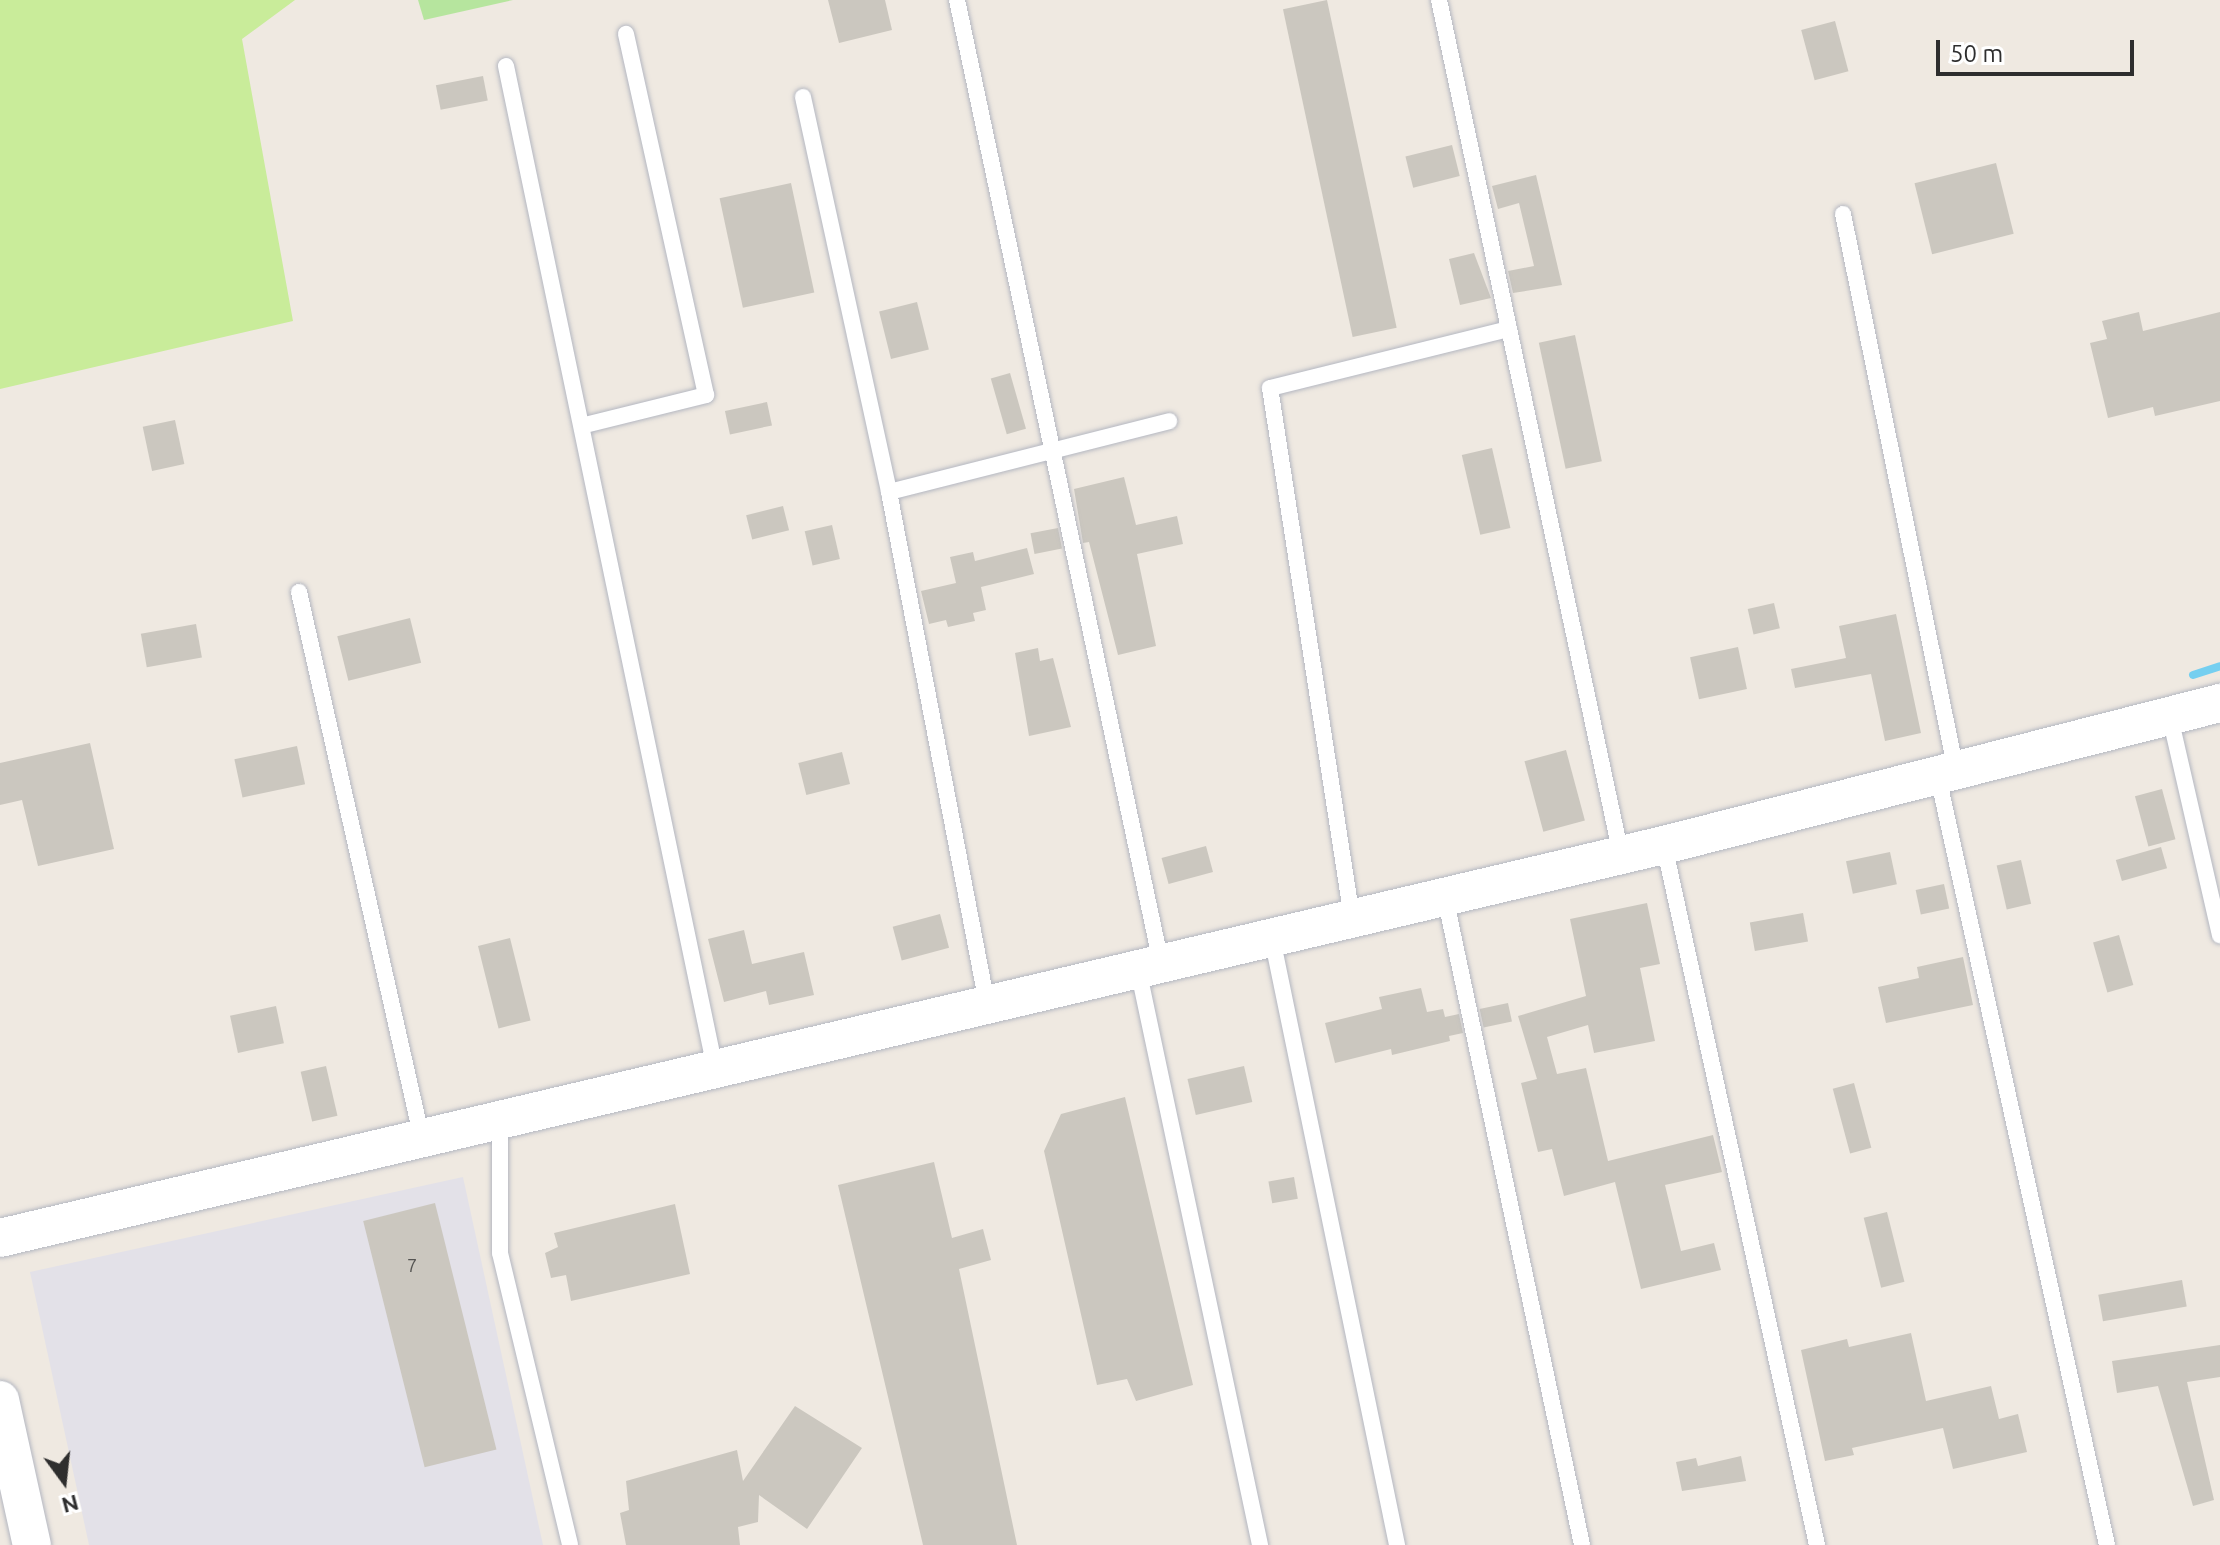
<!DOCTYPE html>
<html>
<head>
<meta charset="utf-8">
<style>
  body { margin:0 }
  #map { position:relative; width:2220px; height:1545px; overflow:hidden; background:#efe9e1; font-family:Ubuntu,sans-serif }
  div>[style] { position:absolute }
  .industrial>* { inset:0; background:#e3e1e8 }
  .green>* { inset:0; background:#b6e59e }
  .pitch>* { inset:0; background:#c9ec9a }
  .stream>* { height:8px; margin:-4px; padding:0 4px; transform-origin:4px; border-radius:4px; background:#75cff0 }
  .building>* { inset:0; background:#cbc7bf; transform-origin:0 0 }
  .roads { filter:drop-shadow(0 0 2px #b4b7c1) drop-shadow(0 0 2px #b4b7c1) }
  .service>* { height:16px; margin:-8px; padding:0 8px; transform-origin:8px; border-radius:8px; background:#fff }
  .tertiary>* { height:38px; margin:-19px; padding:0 19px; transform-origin:19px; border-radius:19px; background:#fff }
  span { translate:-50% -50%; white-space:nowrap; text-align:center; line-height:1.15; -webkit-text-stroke:6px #fff; paint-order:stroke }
  .number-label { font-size:18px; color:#555452 }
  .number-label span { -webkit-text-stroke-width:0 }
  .north { position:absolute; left:24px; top:1441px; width:80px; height:80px; -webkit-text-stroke:6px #fff; paint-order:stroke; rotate:165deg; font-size:22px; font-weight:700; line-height:32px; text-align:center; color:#2e2e2e }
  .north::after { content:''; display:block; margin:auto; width:28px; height:36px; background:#2e2e2e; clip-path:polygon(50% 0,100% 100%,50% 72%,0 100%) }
  .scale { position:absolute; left:1936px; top:40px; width:198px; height:36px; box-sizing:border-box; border:4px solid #2e2e2e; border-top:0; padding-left:10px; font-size:24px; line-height:28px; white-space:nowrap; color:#2e2e2e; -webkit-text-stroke:6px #fff; paint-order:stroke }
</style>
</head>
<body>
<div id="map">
  <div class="industrial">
    <i style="clip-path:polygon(463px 1177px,543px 1545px,89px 1545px,30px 1272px)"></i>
  </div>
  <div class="green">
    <i style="clip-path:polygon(418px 0,513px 0,424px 20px)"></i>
  </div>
  <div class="pitch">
    <i style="clip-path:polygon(0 0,295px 0,242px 39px,293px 321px,0 389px)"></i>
  </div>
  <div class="stream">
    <i style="left:2193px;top:675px;width:28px;rotate:-18deg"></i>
  </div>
  <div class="building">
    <i style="clip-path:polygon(828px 0,885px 0,892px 30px,839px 43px)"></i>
    <i style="left:1327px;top:0;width:335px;height:45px;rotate:78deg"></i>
    <i style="left:1835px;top:21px;width:52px;height:35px;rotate:75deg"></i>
    <i style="left:483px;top:76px;width:25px;height:48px;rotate:79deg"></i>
    <i style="left:1452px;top:145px;width:32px;height:48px;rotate:76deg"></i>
    <i style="left:1996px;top:163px;width:73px;height:84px;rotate:76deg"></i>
    <i style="clip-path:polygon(1536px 175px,1562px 285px,1513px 293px,1508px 271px,1534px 266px,1519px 203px,1498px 209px,1492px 186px)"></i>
    <i style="left:791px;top:183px;width:112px;height:73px;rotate:78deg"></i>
    <i style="clip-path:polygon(1474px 253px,1491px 298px,1460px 305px,1449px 259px)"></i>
    <i style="left:917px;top:302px;width:49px;height:39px;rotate:76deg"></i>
    <i style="clip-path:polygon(2139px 312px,2143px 331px,2220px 312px,2220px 401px,2155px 416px,2153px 407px,2108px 418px,2090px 343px,2107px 339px,2102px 321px)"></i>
    <i style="left:1575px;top:335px;width:129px;height:37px;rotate:78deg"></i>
    <i style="left:1010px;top:373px;width:58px;height:20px;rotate:74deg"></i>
    <i style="left:767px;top:402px;width:24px;height:43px;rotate:78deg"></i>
    <i style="left:175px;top:420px;width:45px;height:33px;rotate:78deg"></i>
    <i style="left:1492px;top:448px;width:82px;height:31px;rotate:77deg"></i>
    <i style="clip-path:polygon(1124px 477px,1136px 525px,1177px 516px,1183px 544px,1137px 554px,1156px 646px,1118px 655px,1089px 542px,1083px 543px,1074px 489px)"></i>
    <i style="left:783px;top:506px;width:25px;height:38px;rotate:76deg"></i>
    <i style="left:832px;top:525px;width:35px;height:28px;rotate:77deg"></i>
    <i style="left:1058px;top:528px;width:21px;height:28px;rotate:79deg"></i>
    <i style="clip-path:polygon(1027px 548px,1034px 574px,981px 587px,986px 610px,973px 613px,975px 621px,948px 627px,946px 620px,929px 624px,921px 591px,956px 583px,950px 557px,973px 552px,975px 561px)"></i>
    <i style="left:1774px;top:603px;width:26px;height:27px;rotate:77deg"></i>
    <i style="clip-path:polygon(1896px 614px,1921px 733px,1885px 741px,1871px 674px,1795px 688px,1791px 669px,1846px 658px,1839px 626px)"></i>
    <i style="left:410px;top:618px;width:46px;height:75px;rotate:76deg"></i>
    <i style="left:196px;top:624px;width:34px;height:56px;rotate:80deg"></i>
    <i style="left:1738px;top:647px;width:43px;height:49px;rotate:78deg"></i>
    <i style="clip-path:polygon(1038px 648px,1040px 661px,1053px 658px,1071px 727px,1029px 736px,1015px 653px)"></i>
    <i style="clip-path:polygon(90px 743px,114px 849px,38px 866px,22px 800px,0 805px,0 763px)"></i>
    <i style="left:297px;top:746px;width:39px;height:64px;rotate:78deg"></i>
    <i style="left:1566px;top:750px;width:73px;height:43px;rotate:75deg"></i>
    <i style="left:842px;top:752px;width:33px;height:45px;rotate:76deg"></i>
    <i style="left:2162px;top:789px;width:52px;height:28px;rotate:75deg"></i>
    <i style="left:1206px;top:846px;width:27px;height:46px;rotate:75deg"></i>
    <i style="left:2161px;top:847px;width:22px;height:47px;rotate:74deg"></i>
    <i style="left:1890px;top:852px;width:33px;height:45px;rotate:78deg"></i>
    <i style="left:2021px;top:860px;width:45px;height:25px;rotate:77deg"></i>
    <i style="left:1944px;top:884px;width:25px;height:29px;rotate:78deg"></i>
    <i style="clip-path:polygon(1647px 903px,1660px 964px,1640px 968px,1655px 1041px,1594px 1053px,1588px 1025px,1547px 1037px,1557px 1074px,1586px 1068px,1608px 1161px,1713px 1135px,1722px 1172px,1665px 1185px,1681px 1251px,1714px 1243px,1721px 1270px,1641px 1289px,1615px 1182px,1564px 1196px,1552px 1149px,1538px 1152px,1521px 1083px,1537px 1079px,1518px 1016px,1586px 996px,1570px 919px)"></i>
    <i style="left:1803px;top:913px;width:29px;height:54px;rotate:80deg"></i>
    <i style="left:940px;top:914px;width:35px;height:49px;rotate:75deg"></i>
    <i style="clip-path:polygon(744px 930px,752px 964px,804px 952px,814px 995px,769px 1005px,766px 991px,724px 1002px,708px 939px)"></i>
    <i style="left:2119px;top:935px;width:52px;height:27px;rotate:74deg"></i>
    <i style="left:510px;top:938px;width:85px;height:33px;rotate:76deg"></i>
    <i style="clip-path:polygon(1963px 957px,1973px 1005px,1886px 1023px,1878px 987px,1919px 978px,1917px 967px)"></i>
    <i style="clip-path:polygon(1421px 988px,1427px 1012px,1443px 1009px,1445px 1017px,1459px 1014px,1463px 1033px,1449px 1036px,1450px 1041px,1392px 1055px,1391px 1049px,1335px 1063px,1325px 1023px,1382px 1009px,1379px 997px)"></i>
    <i style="left:1508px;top:1003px;width:19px;height:29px;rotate:78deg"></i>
    <i style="left:276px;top:1006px;width:38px;height:47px;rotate:78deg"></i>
    <i style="left:326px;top:1066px;width:51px;height:26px;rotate:77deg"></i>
    <i style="left:1244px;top:1066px;width:37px;height:58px;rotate:77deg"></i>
    <i style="left:1854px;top:1083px;width:67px;height:22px;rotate:75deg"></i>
    <i style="clip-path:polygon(1125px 1097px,1193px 1385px,1136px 1401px,1127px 1379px,1097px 1385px,1044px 1151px,1061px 1114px)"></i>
    <i style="clip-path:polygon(934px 1162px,952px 1238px,983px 1229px,991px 1260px,959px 1269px,1017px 1545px,923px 1545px,838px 1185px)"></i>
    <i style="left:1294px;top:1177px;width:22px;height:26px;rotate:80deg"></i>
    <i style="left:435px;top:1203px;width:254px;height:74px;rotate:76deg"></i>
    <i style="clip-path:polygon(675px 1204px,690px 1274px,571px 1301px,566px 1275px,551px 1278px,545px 1253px,558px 1247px,554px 1233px)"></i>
    <i style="left:1887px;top:1212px;width:72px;height:24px;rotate:76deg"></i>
    <i style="left:2182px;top:1280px;width:27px;height:85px;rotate:80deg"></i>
    <i style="clip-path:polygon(1911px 1333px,1926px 1401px,1991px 1386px,1999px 1419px,2018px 1414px,2027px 1452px,1953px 1469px,1943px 1428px,1852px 1448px,1854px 1455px,1825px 1461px,1801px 1350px,1847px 1339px,1849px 1347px)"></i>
    <i style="clip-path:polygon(2220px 1345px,2220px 1377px,2187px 1382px,2214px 1500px,2193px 1506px,2158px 1386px,2117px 1393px,2112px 1361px)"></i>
    <i style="clip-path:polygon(795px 1406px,862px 1448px,807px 1529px,759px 1495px,758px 1522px,738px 1527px,740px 1545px,626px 1545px,620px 1513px,629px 1510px,626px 1481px,737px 1450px,743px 1481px)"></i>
    <i style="clip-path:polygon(1741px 1456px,1746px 1481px,1682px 1491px,1676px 1462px,1696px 1458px,1698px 1466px)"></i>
  </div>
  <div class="roads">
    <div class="service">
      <i style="left:957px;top:0;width:984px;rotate:78.04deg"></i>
      <i style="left:1439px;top:0;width:874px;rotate:77.98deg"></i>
      <i style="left:506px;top:66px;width:1024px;rotate:78.22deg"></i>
      <i style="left:803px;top:97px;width:404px;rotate:77.7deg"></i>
      <i style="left:889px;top:492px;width:521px;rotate:79.16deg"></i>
      <i style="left:1843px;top:214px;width:568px;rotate:78.53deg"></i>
      <i style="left:585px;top:425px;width:125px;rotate:-13.9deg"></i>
      <i style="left:706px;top:395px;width:370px;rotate:-102.5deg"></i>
      <i style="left:889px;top:492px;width:289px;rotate:-14.2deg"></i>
      <i style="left:299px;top:592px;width:561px;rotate:77.33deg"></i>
      <i style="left:2170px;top:717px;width:224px;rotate:77.1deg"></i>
      <i style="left:1938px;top:777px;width:786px;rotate:77.59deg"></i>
      <i style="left:1664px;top:845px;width:717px;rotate:77.67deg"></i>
      <i style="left:1445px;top:897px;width:662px;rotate:78.06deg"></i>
      <i style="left:1352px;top:918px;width:536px;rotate:-98.79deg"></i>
      <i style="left:1270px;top:388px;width:246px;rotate:-13.9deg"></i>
      <i style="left:1272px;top:938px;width:620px;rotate:78.36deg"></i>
      <i style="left:1138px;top:969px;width:589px;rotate:78.04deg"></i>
      <i style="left:500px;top:1120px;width:133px;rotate:90deg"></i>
      <i style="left:500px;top:1253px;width:300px;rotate:76.5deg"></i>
    </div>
    <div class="tertiary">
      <i style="left:0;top:1238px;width:1710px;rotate:-13.29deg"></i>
      <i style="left:1664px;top:845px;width:574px;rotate:-14.33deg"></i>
      <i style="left:0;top:1400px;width:148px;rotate:77.6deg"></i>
    </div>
  </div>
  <div class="number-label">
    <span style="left:412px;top:1265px">7</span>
  </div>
  <div class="north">N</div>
  <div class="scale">50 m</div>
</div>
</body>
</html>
